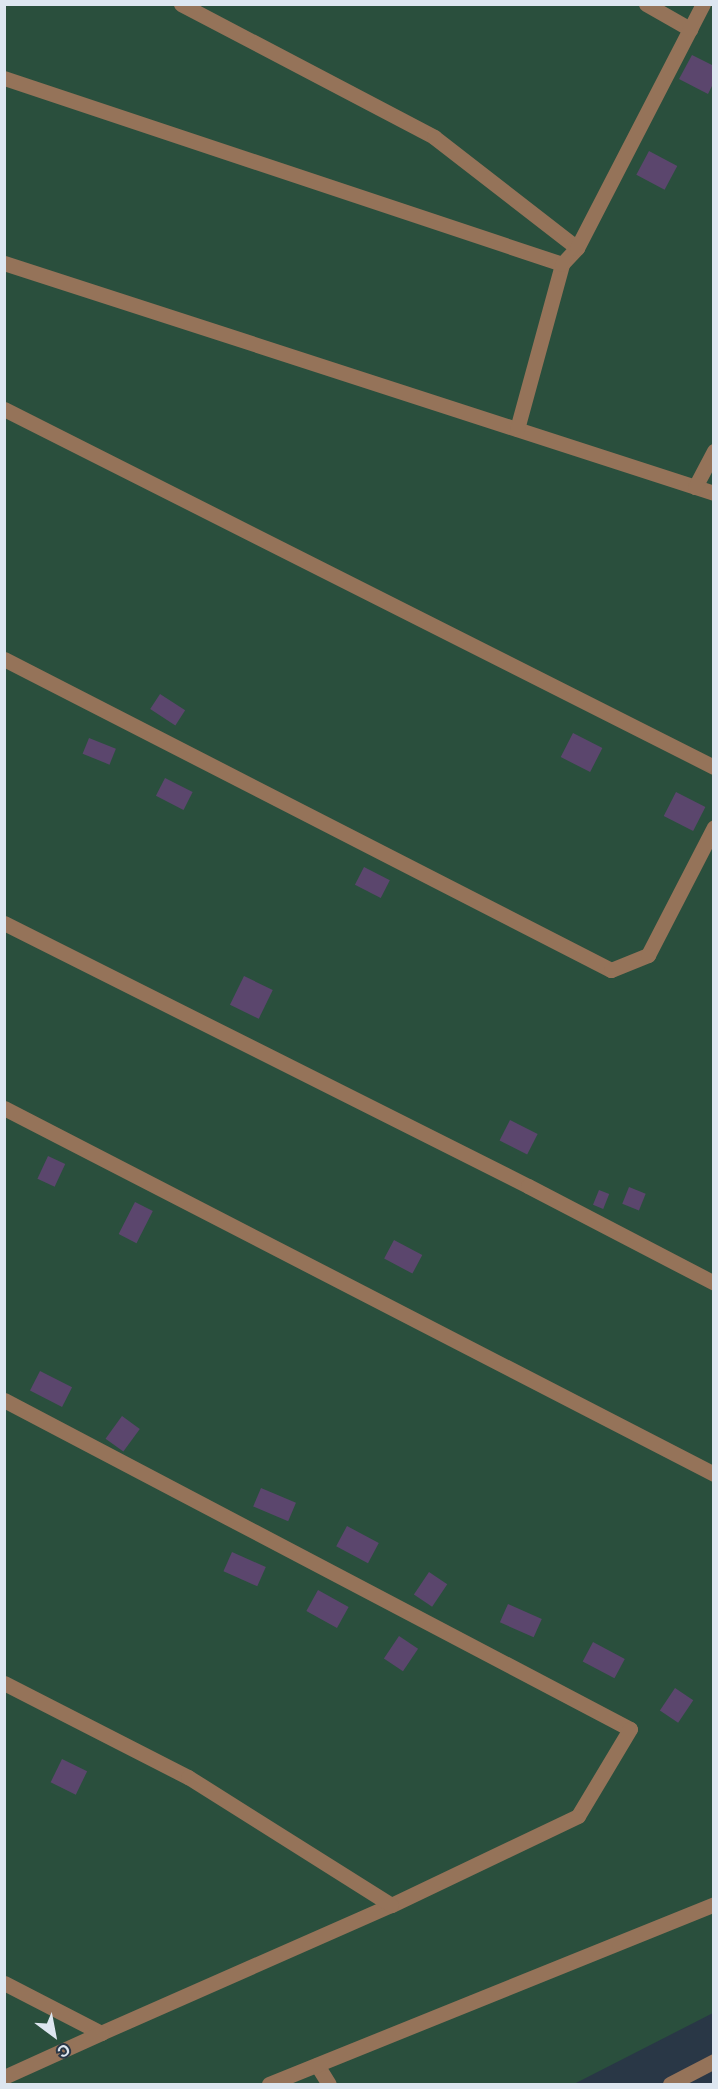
<!DOCTYPE html>
<html>
<head>
<meta charset="utf-8">
<style>
  body { margin:0 }
  #map { position:relative; width:718px; height:2089px; overflow:hidden; background:#293746; font-family:"DM Sans",sans-serif }
  div>[style] { position:absolute }
  .green>* { inset:0; background:#2a4f3d }
  .building>* { inset:0; background:#5b466d; transform-origin:0 0 }
  .minor>* { height:15px; margin:-7.5px; padding:0 7.5px; transform-origin:7.5px; border-radius:7.5px; background:#957359 }
  span { translate:-50% -50%; white-space:nowrap; text-align:center; line-height:1.15; -webkit-text-stroke:4.5px #293746; paint-order:stroke }
  .frame { position:absolute; inset:0; border:6px solid #dde6f0; pointer-events:none }
  .north { position:absolute; left:24px; top:2005px; width:60px; height:60px; -webkit-text-stroke:4px #293746; paint-order:stroke; rotate:148deg; font-size:16px; font-weight:700; line-height:24px; text-align:center; color:#dde6f0 }
  .north::after { content:''; display:block; margin:auto; width:21px; height:27px; background:#dde6f0; clip-path:polygon(50% 0,100% 100%,50% 72%,0 100%) }
</style>
</head>
<body>
<div id="map">
  <div class="green">
    <i style="clip-path:polygon(5px 5px,713px 5px,713px 2013px,574px 2084px,5px 2084px)"></i>
  </div>
  <div class="building">
    <i style="clip-path:polygon(692px 55px,714px 66px,714px 82px,708px 94px,679px 79px)"></i>
    <i style="left:649px;top:151px;width:32px;height:27px;rotate:28deg"></i>
    <i style="left:160px;top:694px;width:30px;height:18px;rotate:33deg"></i>
    <i style="left:573px;top:733px;width:33px;height:27px;rotate:27deg"></i>
    <i style="left:89px;top:738px;width:29px;height:17px;rotate:22deg"></i>
    <i style="left:165px;top:778px;width:31px;height:20px;rotate:27deg"></i>
    <i style="left:676px;top:792px;width:33px;height:27px;rotate:27deg"></i>
    <i style="left:364px;top:867px;width:29px;height:20px;rotate:27deg"></i>
    <i style="left:244px;top:976px;width:32px;height:32px;rotate:26deg"></i>
    <i style="left:510px;top:1120px;width:31px;height:23px;rotate:27deg"></i>
    <i style="left:48px;top:1156px;width:19px;height:25px;rotate:25deg"></i>
    <i style="left:629px;top:1187px;width:18px;height:18px;rotate:22deg"></i>
    <i style="left:599px;top:1190px;width:11px;height:16px;rotate:22deg"></i>
    <i style="left:135px;top:1202px;width:20px;height:36px;rotate:27deg"></i>
    <i style="left:394px;top:1240px;width:32px;height:21px;rotate:28deg"></i>
    <i style="left:40px;top:1371px;width:36px;height:22px;rotate:27deg"></i>
    <i style="left:122px;top:1416px;width:22px;height:28px;rotate:36deg"></i>
    <i style="left:261px;top:1488px;width:38px;height:20px;rotate:23deg"></i>
    <i style="left:347px;top:1526px;width:36px;height:23px;rotate:28deg"></i>
    <i style="left:232px;top:1552px;width:37px;height:21px;rotate:24deg"></i>
    <i style="left:429px;top:1572px;width:22px;height:27px;rotate:34deg"></i>
    <i style="left:318px;top:1590px;width:35px;height:24px;rotate:29deg"></i>
    <i style="left:508px;top:1604px;width:37px;height:20px;rotate:24deg"></i>
    <i style="left:399px;top:1636px;width:23px;height:27px;rotate:34deg"></i>
    <i style="left:593px;top:1642px;width:36px;height:22px;rotate:28deg"></i>
    <i style="left:675px;top:1688px;width:22px;height:27px;rotate:34deg"></i>
    <i style="left:62px;top:1759px;width:28px;height:26px;rotate:26deg"></i>
  </div>
  <div class="minor">
    <i style="left:181px;top:4px;width:286px;rotate:27.7deg"></i>
    <i style="left:434px;top:137px;width:181px;rotate:37.8deg"></i>
    <i style="left:646px;top:4px;width:51px;rotate:29.6deg"></i>
    <i style="left:4px;top:78px;width:588px;rotate:18.43deg"></i>
    <i style="left:4px;top:263px;width:746px;rotate:17.95deg"></i>
    <i style="left:4px;top:409px;width:795px;rotate:26.76deg"></i>
    <i style="left:517px;top:429px;width:171px;rotate:-74.7deg"></i>
    <i style="left:562px;top:264px;width:22px;rotate:-47deg"></i>
    <i style="left:577px;top:248px;width:275px;rotate:-62.7deg"></i>
    <i style="left:695px;top:487px;width:41px;rotate:-62.2deg"></i>
    <i style="left:4px;top:659px;width:682px;rotate:27.13deg"></i>
    <i style="left:611px;top:970px;width:40px;rotate:-22deg"></i>
    <i style="left:648px;top:955px;width:144px;rotate:-62.7deg"></i>
    <i style="left:4px;top:923px;width:586px;rotate:26.65deg"></i>
    <i style="left:528px;top:1186px;width:210px;rotate:27.5deg"></i>
    <i style="left:4px;top:1108px;width:799px;rotate:27.27deg"></i>
    <i style="left:4px;top:1400px;width:707px;rotate:27.72deg"></i>
    <i style="left:630px;top:1729px;width:101px;rotate:120.9deg"></i>
    <i style="left:578px;top:1816px;width:207px;rotate:154.5deg"></i>
    <i style="left:391px;top:1905px;width:317px;rotate:156.2deg"></i>
    <i style="left:101px;top:2033px;width:109px;rotate:-152.7deg"></i>
    <i style="left:4px;top:1683px;width:207px;rotate:27.1deg"></i>
    <i style="left:188px;top:1777px;width:240px;rotate:32.2deg"></i>
    <i style="left:317px;top:2065px;width:22px;rotate:58deg"></i>
    <i style="left:4px;top:2077px;width:107px;rotate:-24.4deg"></i>
    <i style="left:269px;top:2084px;width:480px;rotate:-22deg"></i>
    <i style="left:670px;top:2084px;width:50px;rotate:-27.6deg"></i>
  </div>
  <div class="frame"></div>
  <div class="north">С</div>
</div>
</body>
</html>
